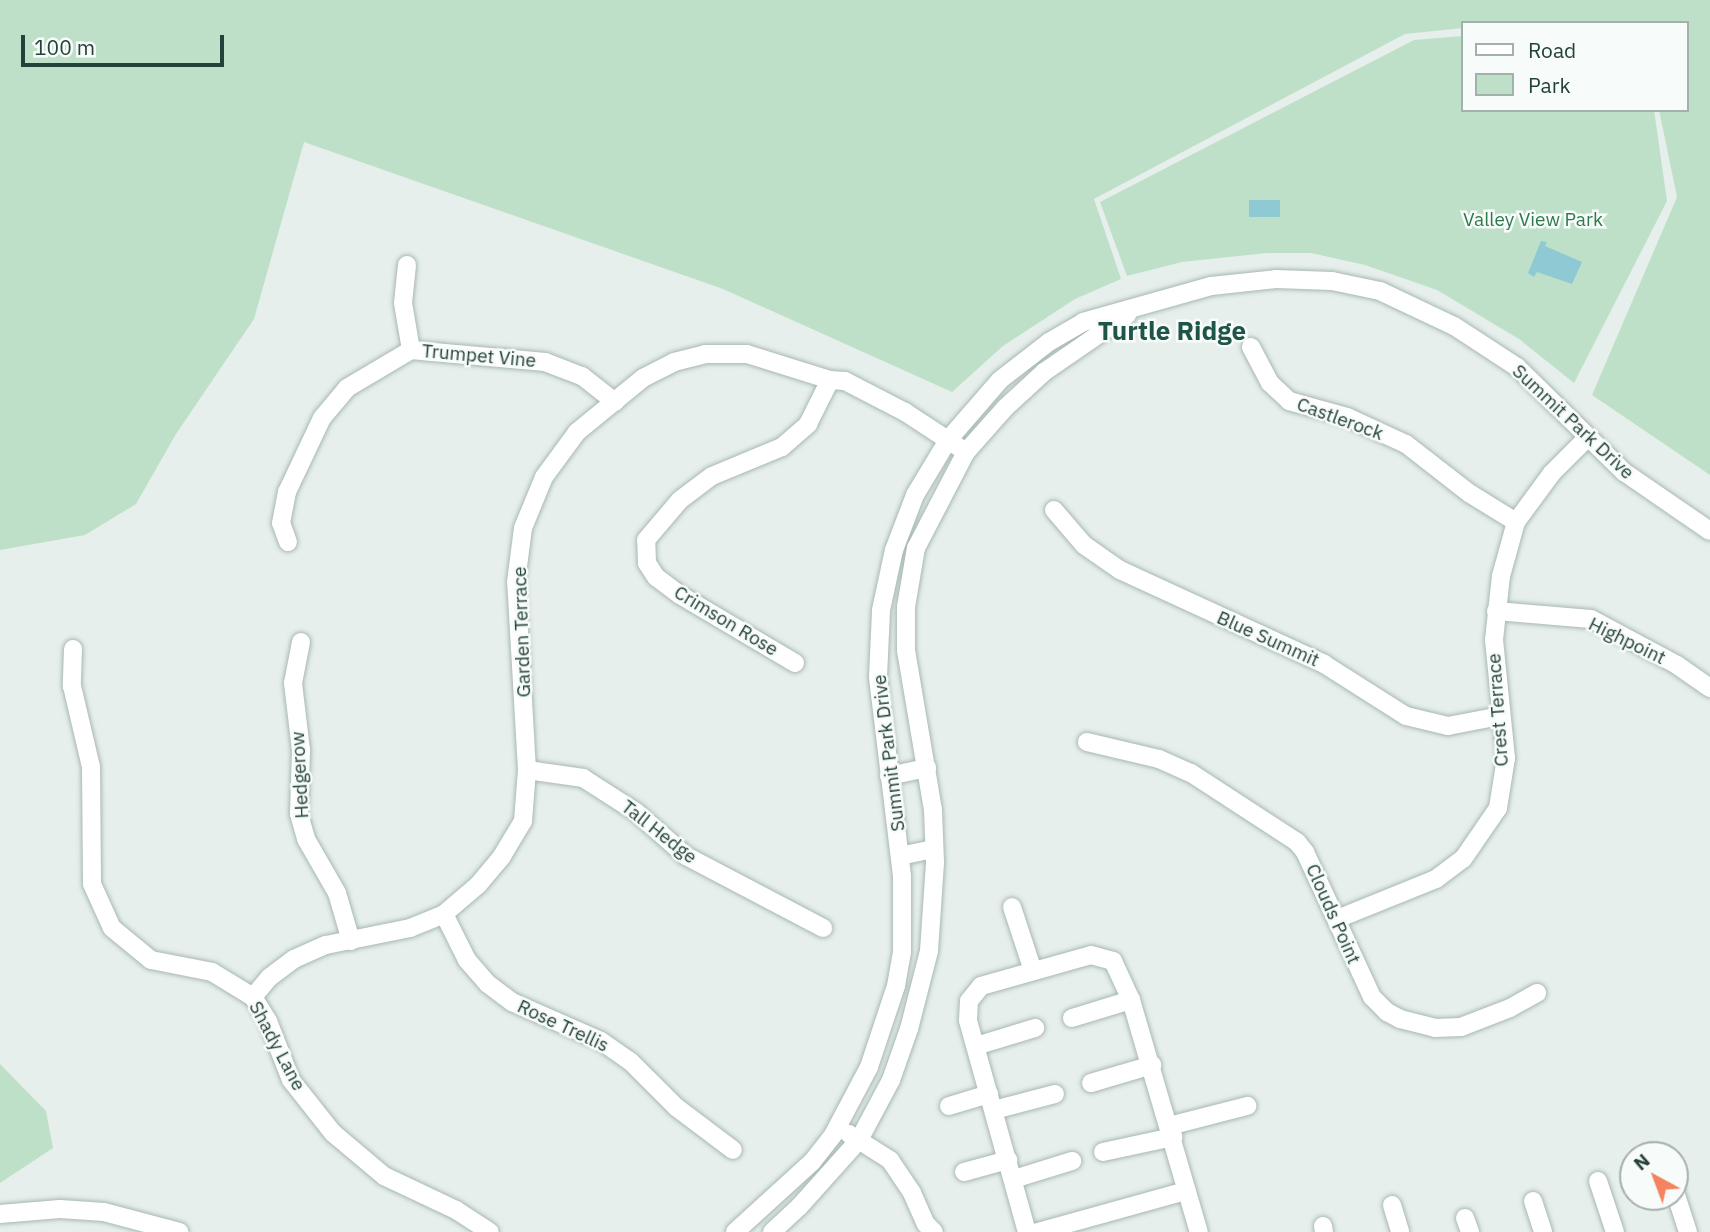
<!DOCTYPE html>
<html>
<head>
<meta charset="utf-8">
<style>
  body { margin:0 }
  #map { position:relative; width:1710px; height:1232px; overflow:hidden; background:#e6efeb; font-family:"IBM Plex Sans",sans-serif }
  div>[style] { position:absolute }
  .green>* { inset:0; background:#bfe0c8 }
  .water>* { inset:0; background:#8ec9d4; transform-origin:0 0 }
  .roads { filter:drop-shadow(0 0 2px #a8b8b2) drop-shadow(0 0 2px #a8b8b2) }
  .minor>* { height:18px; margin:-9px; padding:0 9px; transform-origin:9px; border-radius:9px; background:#fff }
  span { translate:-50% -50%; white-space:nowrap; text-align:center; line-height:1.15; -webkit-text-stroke:5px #f7fbf9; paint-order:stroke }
  .park-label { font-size:19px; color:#2d7a4b }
  .street-label { font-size:19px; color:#24423a }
  .district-label { font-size:26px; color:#1f5548; font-weight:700 }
  .legend { position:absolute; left:1461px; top:21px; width:228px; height:91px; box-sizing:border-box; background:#f7fbf9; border:2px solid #a3b1ad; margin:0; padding:9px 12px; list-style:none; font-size:21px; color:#24423a }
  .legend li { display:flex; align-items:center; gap:14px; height:35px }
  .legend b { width:35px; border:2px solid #a3b1ad }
  .north { position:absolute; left:1619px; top:1141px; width:70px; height:70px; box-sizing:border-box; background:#f7fbf9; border:2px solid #a3b1ad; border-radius:50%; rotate:319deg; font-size:19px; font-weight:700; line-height:28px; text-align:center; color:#24423a }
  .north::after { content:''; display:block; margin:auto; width:24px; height:32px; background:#f4845f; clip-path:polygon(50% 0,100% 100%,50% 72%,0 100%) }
  .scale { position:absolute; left:21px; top:35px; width:203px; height:32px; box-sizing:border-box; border:4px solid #24423a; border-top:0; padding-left:9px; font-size:21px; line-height:24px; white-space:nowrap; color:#24423a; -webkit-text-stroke:5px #f7fbf9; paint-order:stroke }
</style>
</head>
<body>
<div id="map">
  <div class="green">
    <i style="clip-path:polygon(0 0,1710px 0,1710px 475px,1592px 395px,1677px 197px,1659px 110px,1687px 110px,1687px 23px,1463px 23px,1463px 28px,1405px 34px,1094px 199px,1121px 279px,1075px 299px,1003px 346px,952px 392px,723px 289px,304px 142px,254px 319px,176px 434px,136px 504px,85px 535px,0 550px)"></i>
    <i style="clip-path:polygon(1463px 36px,1463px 110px,1654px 110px,1667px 201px,1574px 383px,1519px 339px,1437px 290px,1365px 265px,1311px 253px,1267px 253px,1182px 262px,1127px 276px,1100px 202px,1414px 40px)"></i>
    <i style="clip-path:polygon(0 1064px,46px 1111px,53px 1148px,0 1183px)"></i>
  </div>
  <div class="water">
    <i style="left:1280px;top:200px;width:17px;height:31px;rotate:90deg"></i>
    <i style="clip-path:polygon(1541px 241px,1547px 242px,1545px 246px,1582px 262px,1572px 284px,1537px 272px,1534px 277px,1528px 273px)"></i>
  </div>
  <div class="roads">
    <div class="minor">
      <i style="left:407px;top:265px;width:38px;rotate:96deg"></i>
      <i style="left:403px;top:303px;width:48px;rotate:80.3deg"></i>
      <i style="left:1251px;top:347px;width:41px;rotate:62.2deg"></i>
      <i style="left:1270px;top:383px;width:26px;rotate:43deg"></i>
      <i style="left:1289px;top:401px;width:60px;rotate:15.4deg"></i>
      <i style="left:1347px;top:417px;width:65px;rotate:24.6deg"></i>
      <i style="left:1406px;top:444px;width:80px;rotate:37.9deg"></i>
      <i style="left:1469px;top:493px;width:55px;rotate:31.7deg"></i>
      <i style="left:1054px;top:510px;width:46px;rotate:49.4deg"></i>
      <i style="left:1084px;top:545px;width:44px;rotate:34.8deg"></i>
      <i style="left:1120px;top:570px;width:225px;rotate:24.7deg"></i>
      <i style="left:1324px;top:664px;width:97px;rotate:32.4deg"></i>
      <i style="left:1406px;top:716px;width:43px;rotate:13.4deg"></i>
      <i style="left:1448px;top:726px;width:53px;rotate:-10.9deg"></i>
      <i style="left:288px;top:542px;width:20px;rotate:-110deg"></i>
      <i style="left:281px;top:523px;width:32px;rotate:-79deg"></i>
      <i style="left:287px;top:492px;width:82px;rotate:-64.7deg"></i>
      <i style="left:322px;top:418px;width:39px;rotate:-50deg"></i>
      <i style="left:347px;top:388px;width:74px;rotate:-30.7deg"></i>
      <i style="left:411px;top:350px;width:135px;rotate:5.1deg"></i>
      <i style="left:545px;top:362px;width:40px;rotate:21deg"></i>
      <i style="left:582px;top:376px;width:42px;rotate:38.2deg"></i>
      <i style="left:1496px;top:611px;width:95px;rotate:4.8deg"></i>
      <i style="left:1591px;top:619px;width:98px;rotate:28.1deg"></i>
      <i style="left:1677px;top:665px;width:40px;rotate:34.9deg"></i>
      <i style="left:301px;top:642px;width:42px;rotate:101deg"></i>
      <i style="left:293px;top:683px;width:67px;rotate:83.2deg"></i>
      <i style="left:301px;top:750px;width:64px;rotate:91.8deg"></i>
      <i style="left:299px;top:814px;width:26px;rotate:74deg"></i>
      <i style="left:306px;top:839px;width:62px;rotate:60.1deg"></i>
      <i style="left:337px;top:893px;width:50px;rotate:73.7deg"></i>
      <i style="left:73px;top:649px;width:37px;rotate:92deg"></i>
      <i style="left:72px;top:686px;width:83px;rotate:76.8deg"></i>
      <i style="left:91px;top:767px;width:117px;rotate:89.5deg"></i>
      <i style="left:92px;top:884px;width:48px;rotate:65.6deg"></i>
      <i style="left:112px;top:928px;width:50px;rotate:39.4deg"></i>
      <i style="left:151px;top:960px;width:62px;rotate:11.1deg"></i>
      <i style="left:212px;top:972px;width:48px;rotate:31.4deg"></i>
      <i style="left:253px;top:997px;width:28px;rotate:58deg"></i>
      <i style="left:268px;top:1021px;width:63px;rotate:68.7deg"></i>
      <i style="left:291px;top:1080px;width:68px;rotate:51.6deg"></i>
      <i style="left:333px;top:1133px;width:67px;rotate:40.1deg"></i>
      <i style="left:384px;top:1176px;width:80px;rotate:25.3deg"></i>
      <i style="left:456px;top:1210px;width:40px;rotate:32.9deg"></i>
      <i style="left:795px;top:663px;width:134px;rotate:-149.4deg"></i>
      <i style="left:680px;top:595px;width:30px;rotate:-143deg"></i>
      <i style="left:656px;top:577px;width:17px;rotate:-123deg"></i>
      <i style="left:647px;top:563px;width:23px;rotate:-92deg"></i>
      <i style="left:646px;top:540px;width:52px;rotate:-49.6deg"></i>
      <i style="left:680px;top:500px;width:40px;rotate:-37deg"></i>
      <i style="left:712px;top:476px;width:76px;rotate:-22.5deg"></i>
      <i style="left:782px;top:447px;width:35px;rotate:-41deg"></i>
      <i style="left:808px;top:424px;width:49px;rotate:-63.4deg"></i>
      <i style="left:1087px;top:742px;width:74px;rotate:13.3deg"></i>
      <i style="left:1159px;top:759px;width:35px;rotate:24deg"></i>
      <i style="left:1191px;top:773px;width:126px;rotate:33.1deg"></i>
      <i style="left:1297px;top:842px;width:13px;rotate:51deg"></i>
      <i style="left:1305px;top:852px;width:160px;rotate:65.2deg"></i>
      <i style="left:1372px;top:997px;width:21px;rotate:45deg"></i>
      <i style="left:1387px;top:1012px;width:15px;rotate:28deg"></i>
      <i style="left:1400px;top:1019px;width:36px;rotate:14deg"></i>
      <i style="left:1435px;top:1028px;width:26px;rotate:-2deg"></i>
      <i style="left:1461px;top:1027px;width:53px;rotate:-21.2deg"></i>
      <i style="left:1510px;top:1008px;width:31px;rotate:-29deg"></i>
      <i style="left:527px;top:770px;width:57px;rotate:8.1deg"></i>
      <i style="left:583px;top:778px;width:63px;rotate:32.7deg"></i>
      <i style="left:636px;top:812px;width:67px;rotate:41.3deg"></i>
      <i style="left:686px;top:856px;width:155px;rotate:27.7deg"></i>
      <i style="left:889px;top:776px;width:39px;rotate:-12deg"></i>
      <i style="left:900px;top:856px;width:35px;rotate:-12deg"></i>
      <i style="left:1012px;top:907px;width:67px;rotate:71.8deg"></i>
      <i style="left:444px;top:914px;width:51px;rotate:63.4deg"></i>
      <i style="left:467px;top:960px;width:32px;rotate:49deg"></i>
      <i style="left:488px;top:984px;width:30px;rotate:37deg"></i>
      <i style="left:512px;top:1002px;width:97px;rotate:23.7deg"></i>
      <i style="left:601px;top:1041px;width:35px;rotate:35deg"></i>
      <i style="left:630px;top:1061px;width:65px;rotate:45deg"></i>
      <i style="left:676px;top:1107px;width:71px;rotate:37deg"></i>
      <i style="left:1337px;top:919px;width:107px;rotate:-22deg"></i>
      <i style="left:1436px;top:879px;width:34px;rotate:-37deg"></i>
      <i style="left:1463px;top:859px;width:62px;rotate:-55.5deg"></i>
      <i style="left:1498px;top:808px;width:51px;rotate:-80.9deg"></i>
      <i style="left:1506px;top:758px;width:119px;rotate:-95.8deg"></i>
      <i style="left:1494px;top:640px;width:64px;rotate:-83.8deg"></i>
      <i style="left:1501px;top:576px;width:56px;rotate:-74.5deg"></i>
      <i style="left:1516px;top:522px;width:61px;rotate:-53.7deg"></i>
      <i style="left:1552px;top:473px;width:49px;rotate:-45deg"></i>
      <i style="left:253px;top:997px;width:26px;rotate:-50deg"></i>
      <i style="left:270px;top:977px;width:30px;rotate:-37deg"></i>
      <i style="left:294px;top:959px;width:35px;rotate:-24deg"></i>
      <i style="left:326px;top:945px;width:86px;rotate:-11.4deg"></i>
      <i style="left:410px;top:928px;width:37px;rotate:-22deg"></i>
      <i style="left:444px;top:914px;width:45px;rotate:-40.5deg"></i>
      <i style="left:478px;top:885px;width:38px;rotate:-50deg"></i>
      <i style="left:502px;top:856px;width:41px;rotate:-59deg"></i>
      <i style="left:523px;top:821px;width:51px;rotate:-85.5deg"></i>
      <i style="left:527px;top:770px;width:188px;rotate:-93.3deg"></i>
      <i style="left:516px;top:582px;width:54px;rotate:-82.6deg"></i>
      <i style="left:523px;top:528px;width:55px;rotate:-67.6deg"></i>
      <i style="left:544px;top:477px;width:56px;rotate:-53.7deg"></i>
      <i style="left:577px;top:432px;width:85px;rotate:-39.3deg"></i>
      <i style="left:643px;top:378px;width:35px;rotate:-27deg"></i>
      <i style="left:674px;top:362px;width:32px;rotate:-14deg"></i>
      <i style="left:705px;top:354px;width:42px"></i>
      <i style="left:747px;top:354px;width:87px;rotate:17.4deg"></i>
      <i style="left:830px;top:380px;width:15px;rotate:4deg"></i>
      <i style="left:845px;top:381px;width:68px;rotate:27.3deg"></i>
      <i style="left:905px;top:412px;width:73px;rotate:33.3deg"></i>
      <i style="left:1072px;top:1018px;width:62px;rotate:-17deg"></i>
      <i style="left:976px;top:1046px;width:62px;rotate:-17deg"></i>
      <i style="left:1091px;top:1083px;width:64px;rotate:-16.4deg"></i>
      <i style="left:949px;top:1106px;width:42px;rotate:-16.7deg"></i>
      <i style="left:994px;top:1110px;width:63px;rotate:-14.7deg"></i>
      <i style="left:1169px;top:1126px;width:81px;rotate:-14.4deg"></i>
      <i style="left:849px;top:1134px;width:49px;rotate:32.4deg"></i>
      <i style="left:890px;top:1160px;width:40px;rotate:56deg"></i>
      <i style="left:912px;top:1193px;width:34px;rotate:66deg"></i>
      <i style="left:926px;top:1224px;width:11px;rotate:45deg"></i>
      <i style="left:1103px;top:1152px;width:72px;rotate:-12.1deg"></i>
      <i style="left:964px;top:1172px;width:46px;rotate:-15.3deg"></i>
      <i style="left:1014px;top:1179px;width:61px;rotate:-17.2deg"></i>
      <i style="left:1598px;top:1181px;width:54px;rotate:71.6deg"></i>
      <i style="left:1675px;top:1192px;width:42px;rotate:72deg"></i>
      <i style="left:1533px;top:1201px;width:33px;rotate:72deg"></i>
      <i style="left:1392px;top:1205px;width:28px;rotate:73deg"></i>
      <i style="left:0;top:1214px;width:60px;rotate:-4.8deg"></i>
      <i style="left:60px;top:1209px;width:44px;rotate:3.9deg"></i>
      <i style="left:104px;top:1212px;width:78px;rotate:14.9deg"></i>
      <i style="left:1465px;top:1218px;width:15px;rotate:70deg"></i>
      <i style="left:1323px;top:1226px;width:6px;rotate:81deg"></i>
      <i style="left:735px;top:1232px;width:104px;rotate:-42.3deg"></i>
      <i style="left:812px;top:1162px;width:34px;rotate:-52deg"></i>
      <i style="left:833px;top:1135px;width:77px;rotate:-62.1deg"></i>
      <i style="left:869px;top:1067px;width:85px;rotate:-71.6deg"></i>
      <i style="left:896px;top:986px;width:35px;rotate:-80deg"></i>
      <i style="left:902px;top:952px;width:76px;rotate:-90deg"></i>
      <i style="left:902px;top:876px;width:200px;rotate:-96.9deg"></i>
      <i style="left:878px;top:677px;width:67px;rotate:-87.4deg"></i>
      <i style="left:881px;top:610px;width:61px;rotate:-77.8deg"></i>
      <i style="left:894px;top:550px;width:59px;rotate:-69.1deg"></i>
      <i style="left:915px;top:495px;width:64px;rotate:-59deg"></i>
      <i style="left:948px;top:440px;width:79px;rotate:-49.1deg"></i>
      <i style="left:1000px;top:380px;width:62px;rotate:-37.8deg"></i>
      <i style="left:1049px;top:342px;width:39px;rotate:-30deg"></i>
      <i style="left:1083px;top:322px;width:133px;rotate:-15.7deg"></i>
      <i style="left:1211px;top:286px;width:65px;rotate:-6.1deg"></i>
      <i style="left:1276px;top:279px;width:56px;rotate:2deg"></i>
      <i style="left:1332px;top:281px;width:49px;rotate:11.8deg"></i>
      <i style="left:1380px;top:291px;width:82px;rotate:25.3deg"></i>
      <i style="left:1454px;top:326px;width:75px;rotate:33.1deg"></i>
      <i style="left:1517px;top:367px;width:150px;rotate:44.5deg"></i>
      <i style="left:1624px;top:472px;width:104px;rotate:34.5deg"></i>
      <i style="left:772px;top:1232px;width:37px;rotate:-43deg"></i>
      <i style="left:799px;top:1207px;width:90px;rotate:-48.2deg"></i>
      <i style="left:859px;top:1140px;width:68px;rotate:-61.9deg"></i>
      <i style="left:891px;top:1080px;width:54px;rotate:-70.6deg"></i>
      <i style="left:909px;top:1029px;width:81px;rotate:-75.6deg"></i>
      <i style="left:929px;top:951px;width:89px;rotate:-86.1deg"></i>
      <i style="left:935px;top:862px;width:52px;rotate:-92.2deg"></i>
      <i style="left:933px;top:810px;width:161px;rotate:-99.6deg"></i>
      <i style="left:906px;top:651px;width:44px;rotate:-90deg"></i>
      <i style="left:906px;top:607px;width:60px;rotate:-80.4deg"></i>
      <i style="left:916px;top:548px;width:108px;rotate:-62.5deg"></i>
      <i style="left:966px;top:452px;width:59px;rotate:-48.4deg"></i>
      <i style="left:1005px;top:408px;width:53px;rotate:-42.7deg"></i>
      <i style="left:1044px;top:372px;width:101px;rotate:-34.5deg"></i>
      <i style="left:1027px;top:1232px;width:220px;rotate:-105.6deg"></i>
      <i style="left:968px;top:1020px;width:19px;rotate:-87deg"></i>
      <i style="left:969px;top:1001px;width:19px;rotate:-51deg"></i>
      <i style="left:981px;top:986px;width:114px;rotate:-15.7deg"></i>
      <i style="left:1091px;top:955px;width:23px;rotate:15deg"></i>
      <i style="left:1113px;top:961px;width:43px;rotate:65.2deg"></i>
      <i style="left:1131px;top:1000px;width:242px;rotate:73.7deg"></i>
      <i style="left:1038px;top:1232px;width:154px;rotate:-15.5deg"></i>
    </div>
  </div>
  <div class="park-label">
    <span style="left:1533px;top:220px">Valley View Park</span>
  </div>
  <div class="street-label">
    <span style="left:479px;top:356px;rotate:5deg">Trumpet Vine</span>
    <span style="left:1340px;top:419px;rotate:20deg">Castlerock</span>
    <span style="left:1573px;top:422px;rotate:43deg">Summit Park Drive</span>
    <span style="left:726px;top:621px;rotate:31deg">Crimson Rose</span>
    <span style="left:522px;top:632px;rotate:-92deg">Garden Terrace</span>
    <span style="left:1268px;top:639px;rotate:24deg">Blue Summit</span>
    <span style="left:1627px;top:641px;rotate:26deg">Highpoint</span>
    <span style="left:1498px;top:710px;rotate:-94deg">Crest Terrace</span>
    <span style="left:889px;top:753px;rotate:-97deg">Summit Park Drive</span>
    <span style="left:300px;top:775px;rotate:-93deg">Hedgerow</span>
    <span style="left:659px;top:832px;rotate:38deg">Tall Hedge</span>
    <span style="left:1333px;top:914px;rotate:66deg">Clouds Point</span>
    <span style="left:563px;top:1026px;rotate:25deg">Rose Trellis</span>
    <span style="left:277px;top:1046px;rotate:62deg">Shady Lane</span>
  </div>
  <div class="district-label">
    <span style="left:1172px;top:331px">Turtle Ridge</span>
  </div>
  <ul class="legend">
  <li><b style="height:9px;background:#fff"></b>Road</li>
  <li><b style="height:19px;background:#bfe0c8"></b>Park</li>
  </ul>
  <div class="north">N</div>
  <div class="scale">100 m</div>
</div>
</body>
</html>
